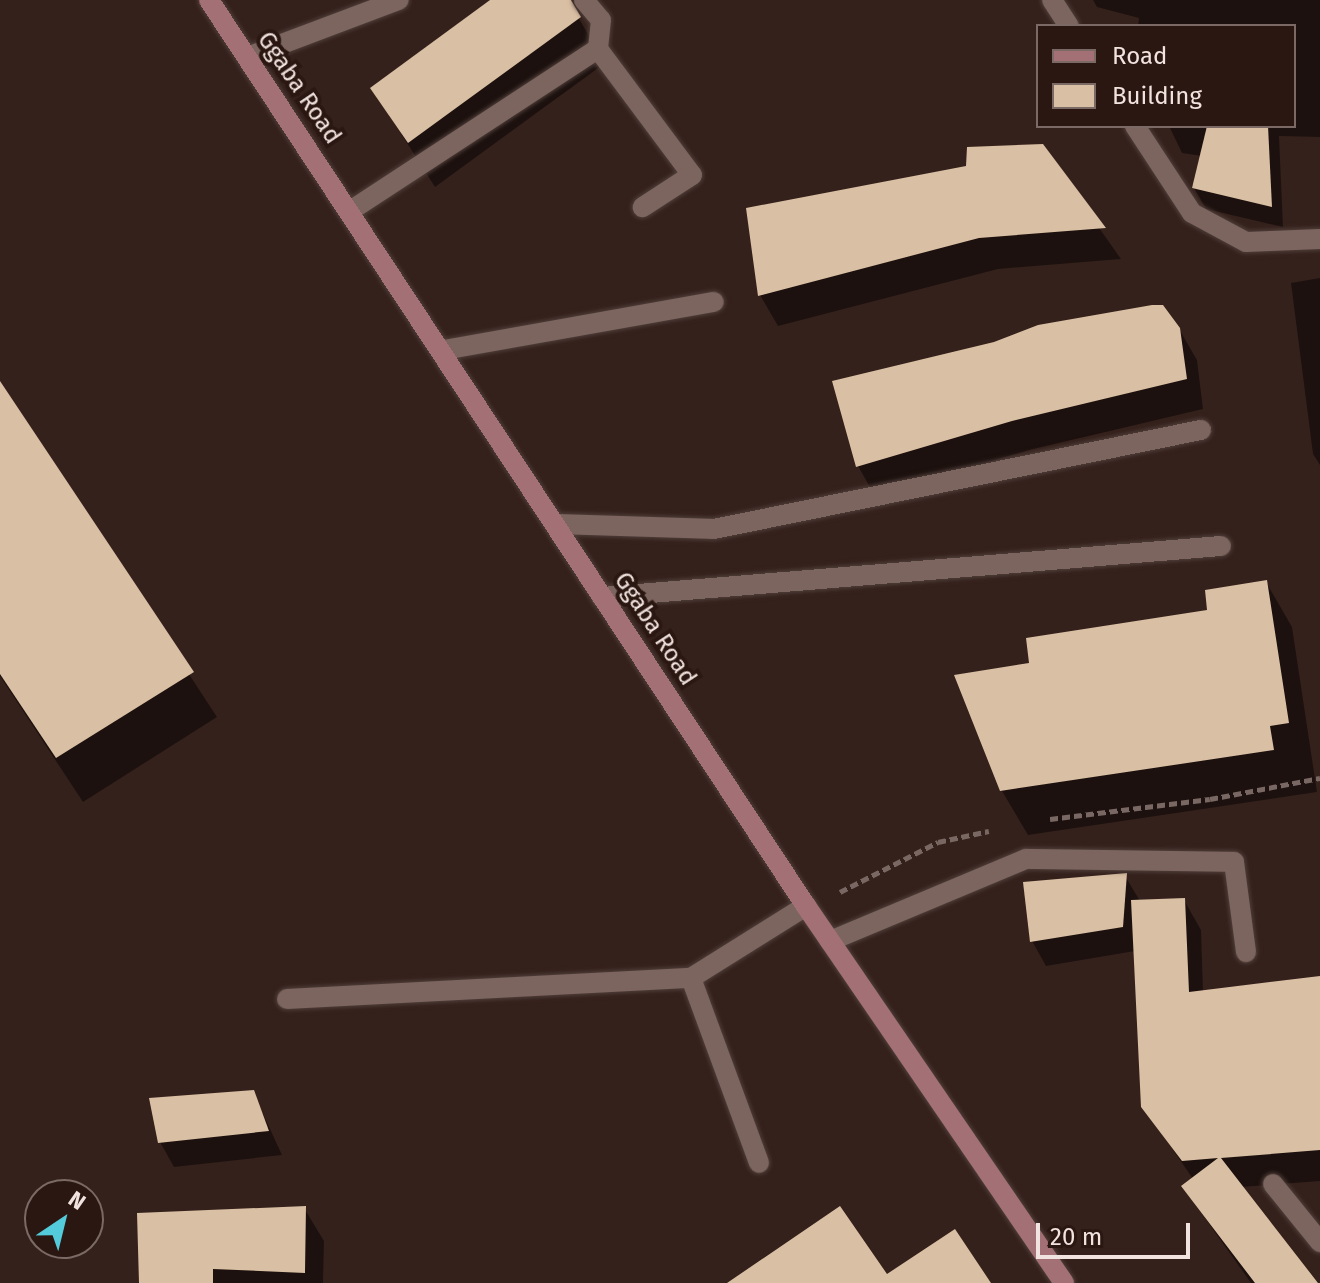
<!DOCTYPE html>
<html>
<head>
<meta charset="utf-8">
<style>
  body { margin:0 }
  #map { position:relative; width:1320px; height:1283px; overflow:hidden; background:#35211c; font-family:"Fira Sans",sans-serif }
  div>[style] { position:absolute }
  .shadow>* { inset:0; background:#0007 }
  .building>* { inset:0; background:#d9bfa3 }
  .path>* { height:5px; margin-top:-2.5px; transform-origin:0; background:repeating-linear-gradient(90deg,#786762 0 8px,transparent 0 12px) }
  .roads { filter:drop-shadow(0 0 2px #4f3e3a) drop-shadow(0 0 2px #4f3e3a) }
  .lane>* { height:20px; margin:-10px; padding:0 10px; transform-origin:10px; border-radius:10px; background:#7c655e }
  .street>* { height:20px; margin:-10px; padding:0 10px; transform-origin:10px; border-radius:10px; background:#7c655e }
  .secondary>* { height:20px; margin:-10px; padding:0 10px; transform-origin:10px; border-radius:10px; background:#a37076 }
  span { translate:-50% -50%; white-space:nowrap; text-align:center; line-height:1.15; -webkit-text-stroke:8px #2b1712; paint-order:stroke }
  .street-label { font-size:24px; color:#f1e3df }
  .legend { position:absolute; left:1036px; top:24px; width:260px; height:104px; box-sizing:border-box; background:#2b1712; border:2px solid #7a6964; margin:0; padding:10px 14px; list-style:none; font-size:24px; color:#f1e3df }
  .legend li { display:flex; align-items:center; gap:16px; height:40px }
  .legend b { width:40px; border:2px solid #7a6964 }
  .north { position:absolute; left:24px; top:1179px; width:80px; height:80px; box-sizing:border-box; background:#2b1712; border:2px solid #7a6964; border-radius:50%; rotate:35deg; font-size:22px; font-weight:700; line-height:32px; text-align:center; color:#f1e3df }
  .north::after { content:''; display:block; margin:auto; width:28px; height:36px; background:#53cbda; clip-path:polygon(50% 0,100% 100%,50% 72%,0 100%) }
  .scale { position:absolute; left:1036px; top:1223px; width:154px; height:36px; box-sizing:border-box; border:4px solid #f1e3df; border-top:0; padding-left:10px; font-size:24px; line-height:28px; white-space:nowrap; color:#f1e3df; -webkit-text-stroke:6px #2b1712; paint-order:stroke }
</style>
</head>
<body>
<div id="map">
  <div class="shadow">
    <i style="clip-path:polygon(493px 0,568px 0,605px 63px,435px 187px,372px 88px)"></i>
    <i style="clip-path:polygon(1093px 0,1320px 0,1320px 137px,1279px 136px,1283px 227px,1206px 209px,1194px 188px,1202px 156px,1182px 153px,1169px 126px,1294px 126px,1294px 26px,1138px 26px,1139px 18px,1097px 7px)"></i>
    <i style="clip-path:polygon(1042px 147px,1121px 259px,998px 269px,778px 326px,760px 295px,968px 167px)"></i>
    <i style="clip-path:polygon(1320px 278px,1320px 465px,1313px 454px,1291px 283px)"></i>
    <i style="clip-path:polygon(1179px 329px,1197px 360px,1203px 409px,1029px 450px,875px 496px,858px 466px)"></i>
    <i style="clip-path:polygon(0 385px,217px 717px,83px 802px,0 676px)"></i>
    <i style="clip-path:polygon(1266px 582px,1292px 627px,1317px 792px,1028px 835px,1002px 791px,1031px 665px,1209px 612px)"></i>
    <i style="clip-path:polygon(1125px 876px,1140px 901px,1184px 900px,1201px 930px,1203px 992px,1320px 978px,1320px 1181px,1241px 1187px,1316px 1283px,1251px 1283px,1183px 1187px,1193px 1179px,1143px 1106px,1135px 951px,1046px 966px,1032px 941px)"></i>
    <i style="clip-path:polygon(253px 1092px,282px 1155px,174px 1167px,160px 1142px)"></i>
    <i style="clip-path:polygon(304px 1208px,324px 1241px,323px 1283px,141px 1283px)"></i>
  </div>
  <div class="building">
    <i style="clip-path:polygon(490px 0,571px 0,581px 17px,408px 143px,370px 88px)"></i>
    <i style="clip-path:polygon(1207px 126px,1268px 126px,1272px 207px,1192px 188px)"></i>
    <i style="clip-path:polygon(1043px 144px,1106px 228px,979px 238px,758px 296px,746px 208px,966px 166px,967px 147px)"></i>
    <i style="clip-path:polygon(1152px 305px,1163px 305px,1180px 328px,1187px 379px,1012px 421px,856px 467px,832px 381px,994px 342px,1038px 325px)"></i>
    <i style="clip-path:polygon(0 381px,194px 672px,56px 758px,0 674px)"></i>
    <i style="clip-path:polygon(1267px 580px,1289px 723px,1270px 726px,1274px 750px,1000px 791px,954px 675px,1029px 663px,1026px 638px,1207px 610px,1205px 590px)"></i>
    <i style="clip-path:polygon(1127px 873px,1123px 927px,1030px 942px,1023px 882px)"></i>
    <i style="clip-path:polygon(1185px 898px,1189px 992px,1320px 976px,1320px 1150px,1221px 1158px,1318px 1283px,1255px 1283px,1181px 1186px,1218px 1158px,1182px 1161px,1141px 1107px,1131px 900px)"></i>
    <i style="clip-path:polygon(254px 1090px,269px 1131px,158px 1143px,149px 1098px)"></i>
    <i style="clip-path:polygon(306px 1206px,305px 1273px,213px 1269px,213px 1283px,139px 1283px,137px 1213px)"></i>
    <i style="clip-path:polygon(840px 1206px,887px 1274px,955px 1229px,991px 1283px,727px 1283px)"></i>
  </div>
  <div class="path">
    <i style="left:1050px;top:819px;width:161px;rotate:-7.1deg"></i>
    <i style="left:1210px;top:799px;width:112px;rotate:-10.8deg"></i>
    <i style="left:840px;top:892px;width:110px;rotate:-27deg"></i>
    <i style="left:938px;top:842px;width:52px;rotate:-12.2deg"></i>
  </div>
  <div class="roads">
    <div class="lane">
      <i style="left:584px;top:0;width:26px;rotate:50deg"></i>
      <i style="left:601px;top:20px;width:29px;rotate:96deg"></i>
      <i style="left:247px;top:57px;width:162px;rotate:-20.6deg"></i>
      <i style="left:350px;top:211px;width:296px;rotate:-33.2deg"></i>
      <i style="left:598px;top:49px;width:157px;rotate:53.3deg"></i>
      <i style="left:692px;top:175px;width:59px;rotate:146.9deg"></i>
      <i style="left:444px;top:350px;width:274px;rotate:-10.1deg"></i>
      <i style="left:559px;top:524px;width:155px;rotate:1.8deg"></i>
      <i style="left:714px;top:529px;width:497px;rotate:-11.5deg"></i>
      <i style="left:602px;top:597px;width:621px;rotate:-4.71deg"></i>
      <i style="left:830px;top:941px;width:212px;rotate:-22.7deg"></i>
      <i style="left:1026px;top:859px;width:208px;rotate:0.8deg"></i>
      <i style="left:1234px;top:862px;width:91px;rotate:82.4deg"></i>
      <i style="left:691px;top:978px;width:197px;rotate:69.8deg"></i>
      <i style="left:287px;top:999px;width:405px;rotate:-3deg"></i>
      <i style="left:691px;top:978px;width:136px;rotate:-32.1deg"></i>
      <i style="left:1273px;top:1184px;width:75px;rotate:51deg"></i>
    </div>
    <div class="street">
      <i style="left:1052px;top:0;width:31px;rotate:57deg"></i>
      <i style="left:1135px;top:126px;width:104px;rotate:56.8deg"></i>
      <i style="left:1192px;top:213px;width:61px;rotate:28.2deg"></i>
      <i style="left:1246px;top:242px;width:74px;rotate:-2.3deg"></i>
    </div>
    <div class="secondary">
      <i style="left:209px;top:0;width:1085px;rotate:56.62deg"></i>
      <i style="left:806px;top:906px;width:457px;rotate:55.6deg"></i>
    </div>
  </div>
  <div class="street-label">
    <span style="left:299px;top:88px;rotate:56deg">Ggaba Road</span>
    <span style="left:655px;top:629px;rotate:57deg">Ggaba Road</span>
  </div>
  <ul class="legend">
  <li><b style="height:10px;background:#a37076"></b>Road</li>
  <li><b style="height:22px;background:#d9bfa3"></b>Building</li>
  </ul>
  <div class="north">N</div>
  <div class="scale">20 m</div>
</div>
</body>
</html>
